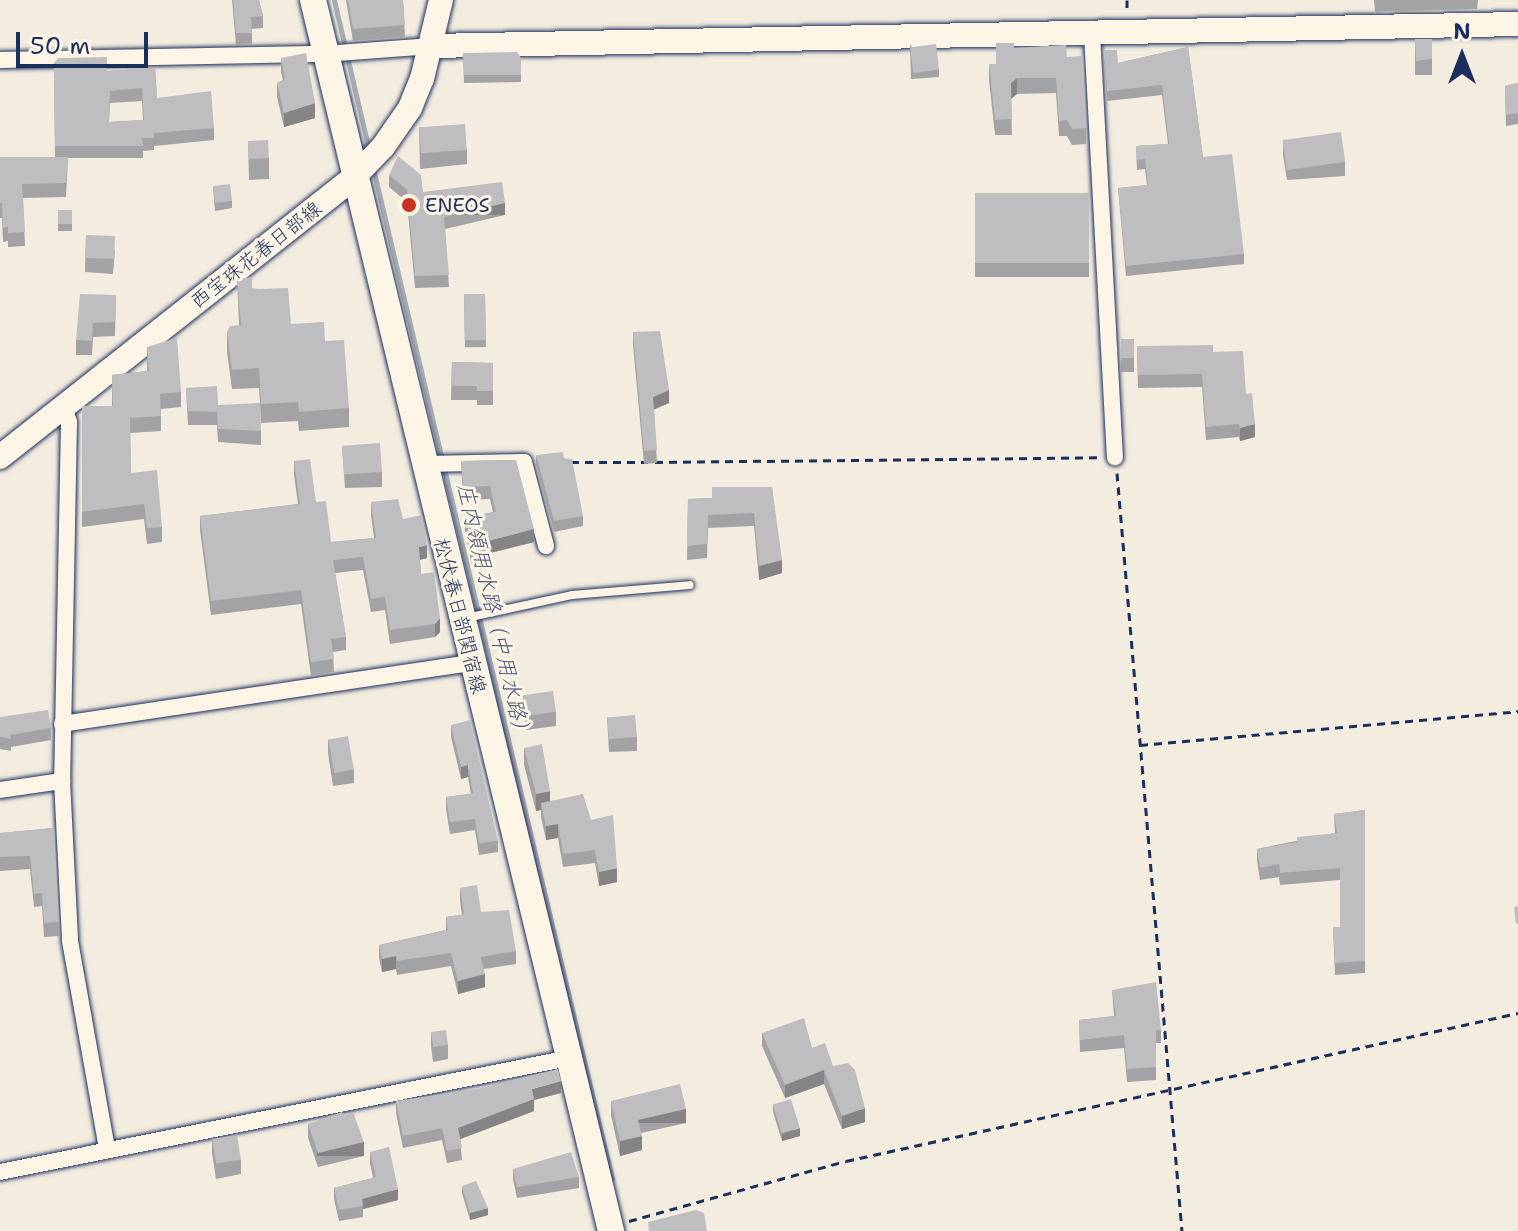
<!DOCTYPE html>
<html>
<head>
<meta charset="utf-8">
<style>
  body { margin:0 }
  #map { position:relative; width:1518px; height:1231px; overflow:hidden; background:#f3ede0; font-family:"Shantell Sans","Klee One",sans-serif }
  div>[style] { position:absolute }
  .stream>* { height:5px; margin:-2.5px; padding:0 2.5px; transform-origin:2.5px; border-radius:2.5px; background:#a9acb3 }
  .path>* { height:3px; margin-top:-1.5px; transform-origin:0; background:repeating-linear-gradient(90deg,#1b2f5e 0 8px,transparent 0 14px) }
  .roads { filter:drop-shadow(0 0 2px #1b2f5e) drop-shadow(0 0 2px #1b2f5e) }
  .lane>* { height:8px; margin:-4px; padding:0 4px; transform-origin:4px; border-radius:4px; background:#fcf5e5 }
  .street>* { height:16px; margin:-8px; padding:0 8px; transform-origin:8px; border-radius:8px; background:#fcf5e5 }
  .secondary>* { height:24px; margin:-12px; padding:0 12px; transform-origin:12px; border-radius:12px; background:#fcf5e5 }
  .primary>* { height:26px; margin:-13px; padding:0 13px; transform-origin:13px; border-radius:13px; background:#fcf5e5 }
  .wall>* { inset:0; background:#a3a3a5; transform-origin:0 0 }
  .shaded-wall>* { inset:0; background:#858586; transform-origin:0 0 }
  .building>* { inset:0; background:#bebec0; transform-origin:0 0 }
  .dots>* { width:22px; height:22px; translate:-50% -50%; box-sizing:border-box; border:4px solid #fcf5e5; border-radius:50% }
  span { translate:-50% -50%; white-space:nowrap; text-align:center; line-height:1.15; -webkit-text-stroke:6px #fcf5e5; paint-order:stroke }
  .poi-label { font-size:20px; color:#1b2f5e }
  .left { translate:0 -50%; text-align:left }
  .street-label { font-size:20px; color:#1b2f5e }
  .water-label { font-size:22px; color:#465478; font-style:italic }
  .north { position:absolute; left:1422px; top:16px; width:80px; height:80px; -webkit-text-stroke:6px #fcf5e5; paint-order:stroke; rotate:0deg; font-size:22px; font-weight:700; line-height:32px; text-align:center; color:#1b2f5e }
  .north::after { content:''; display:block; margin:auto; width:28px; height:36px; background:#1b2f5e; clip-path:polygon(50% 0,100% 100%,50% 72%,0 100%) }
  .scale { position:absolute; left:16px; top:32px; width:132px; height:36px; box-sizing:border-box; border:4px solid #1b2f5e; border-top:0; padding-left:10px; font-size:24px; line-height:28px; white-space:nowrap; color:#1b2f5e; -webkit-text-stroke:6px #fcf5e5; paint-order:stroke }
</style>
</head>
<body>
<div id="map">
  <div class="stream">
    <i style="left:334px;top:0;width:155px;rotate:76.9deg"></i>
    <i style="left:373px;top:168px;width:1039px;rotate:76.7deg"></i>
  </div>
  <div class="path">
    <i style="left:1127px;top:0;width:12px;rotate:90deg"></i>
    <i style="left:571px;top:462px;width:77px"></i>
    <i style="left:655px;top:462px;width:445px;rotate:-0.6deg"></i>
    <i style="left:1117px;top:473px;width:761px;rotate:85.1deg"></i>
    <i style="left:1140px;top:745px;width:380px;rotate:-5.1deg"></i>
    <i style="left:629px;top:1221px;width:225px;rotate:-15.5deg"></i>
    <i style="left:846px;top:1161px;width:688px;rotate:-12.42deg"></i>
  </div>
  <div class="roads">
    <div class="lane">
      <i style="left:466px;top:618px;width:108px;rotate:-12.2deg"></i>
      <i style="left:572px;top:595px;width:118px;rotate:-4.8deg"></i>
    </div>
    <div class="street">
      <i style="left:1092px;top:34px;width:424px;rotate:86.9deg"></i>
      <i style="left:0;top:60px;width:324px;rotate:-1.1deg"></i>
      <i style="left:324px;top:54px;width:108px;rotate:-4.2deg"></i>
      <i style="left:64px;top:408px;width:15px;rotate:70deg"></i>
      <i style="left:69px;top:422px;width:359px;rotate:91.1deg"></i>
      <i style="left:62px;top:781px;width:160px;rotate:87.1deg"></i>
      <i style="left:70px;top:941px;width:211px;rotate:79.9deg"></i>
      <i style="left:423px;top:464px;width:101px;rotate:-1.1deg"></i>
      <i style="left:524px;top:462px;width:87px;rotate:75.3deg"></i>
      <i style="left:62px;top:724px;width:415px;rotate:-8.5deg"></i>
      <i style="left:0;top:790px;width:63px;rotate:-8.3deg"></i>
      <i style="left:0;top:1172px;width:580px;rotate:-11.33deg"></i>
    </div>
    <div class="secondary">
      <i style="left:432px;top:46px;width:1086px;rotate:-1.16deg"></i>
      <i style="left:0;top:457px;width:451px;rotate:-38.3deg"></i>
      <i style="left:354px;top:177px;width:42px;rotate:-46deg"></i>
      <i style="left:383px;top:147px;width:47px;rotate:-55.3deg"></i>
      <i style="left:410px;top:108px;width:31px;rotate:-68deg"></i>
      <i style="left:422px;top:79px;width:81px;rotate:-76.5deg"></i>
    </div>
    <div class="primary">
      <i style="left:313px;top:0;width:1267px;rotate:76.39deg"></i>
    </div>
  </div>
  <div class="wall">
    <i style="clip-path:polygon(232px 0,259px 0,263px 16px,263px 28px,252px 29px,252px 44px,236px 45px)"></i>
    <i style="clip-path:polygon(346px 0,403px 0,405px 37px,353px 41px)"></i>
    <i style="clip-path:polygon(1374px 0,1478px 0,1477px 9px,1375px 12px)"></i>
    <i style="left:1415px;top:39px;width:17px;height:36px"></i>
    <i style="clip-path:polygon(910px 45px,939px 70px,939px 77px,911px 79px)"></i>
    <i style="clip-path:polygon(1188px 47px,1203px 157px,1244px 254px,1244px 264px,1126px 276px,1118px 188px,1147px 185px,1145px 169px,1137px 170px,1136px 146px,1168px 144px,1162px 95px,1107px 101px,1104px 60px,1118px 63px)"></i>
    <i style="clip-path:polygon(1014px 48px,1067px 57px,1086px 128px,1086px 144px,1072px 145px,1067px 136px,1059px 136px,1056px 93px,1017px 94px,1011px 99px,1012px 135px,995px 135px,989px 80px,989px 64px,996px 64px)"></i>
    <i style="clip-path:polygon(463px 53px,521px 58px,521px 82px,464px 83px)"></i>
    <i style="clip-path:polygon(281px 58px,315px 118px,284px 127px,277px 97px,277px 83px,283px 80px,281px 72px)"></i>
    <i style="clip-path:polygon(evenodd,54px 63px,107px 71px,155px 68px,157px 98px,214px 128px,214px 140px,154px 146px,154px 150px,143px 151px,143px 158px,68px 158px,66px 197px,23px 198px,25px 246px,8px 247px,8px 241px,3px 242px,2px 218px,0 218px,0 157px,55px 157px,54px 63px,142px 101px,143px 120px,109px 122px,110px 103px,142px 101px)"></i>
    <i style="clip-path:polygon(1518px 83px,1518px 124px,1506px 126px,1505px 86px)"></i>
    <i style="clip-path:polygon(419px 127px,467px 150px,467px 164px,420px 169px)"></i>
    <i style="clip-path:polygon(1283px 140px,1345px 162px,1345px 176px,1287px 180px,1283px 155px)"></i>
    <i style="clip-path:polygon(248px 141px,269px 158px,269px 179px,249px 180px)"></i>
    <i style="clip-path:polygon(389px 175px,423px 192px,505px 215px,445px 229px,449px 287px,415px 288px,407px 202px,389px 187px)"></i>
    <i style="clip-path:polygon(213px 187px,232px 201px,232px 208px,215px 211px)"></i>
    <i style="left:1089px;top:193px;width:84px;height:114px;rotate:90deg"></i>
    <i style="left:58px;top:210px;width:14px;height:21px"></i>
    <i style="clip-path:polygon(86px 235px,115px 251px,113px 274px,85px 272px)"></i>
    <i style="clip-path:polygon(237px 279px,252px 288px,291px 324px,325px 341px,349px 408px,349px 427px,299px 431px,298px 421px,261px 423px,259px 388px,232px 389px,227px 352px,227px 332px,239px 325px)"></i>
    <i style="left:485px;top:294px;width:53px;height:21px;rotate:89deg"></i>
    <i style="clip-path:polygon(116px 295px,115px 336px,93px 337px,92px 355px,76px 355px,76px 340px)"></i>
    <i style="clip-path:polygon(633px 332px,669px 403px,654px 409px,657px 463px,644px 464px,633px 345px)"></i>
    <i style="left:1121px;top:339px;width:13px;height:33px"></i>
    <i style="clip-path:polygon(1137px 346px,1213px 352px,1246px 394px,1255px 437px,1240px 441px,1239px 437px,1206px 440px,1202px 387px,1138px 388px)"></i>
    <i style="clip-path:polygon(147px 347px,181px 392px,181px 407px,161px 409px,161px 431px,130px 433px,131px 473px,162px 527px,162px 542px,147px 544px,144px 519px,82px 527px,82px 406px,112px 406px,112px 375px,147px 371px)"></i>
    <i style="clip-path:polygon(452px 362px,493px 363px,493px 405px,477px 405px,477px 400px,451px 400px)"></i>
    <i style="clip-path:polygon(186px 388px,218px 405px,261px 431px,261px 445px,218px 442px,217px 425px,188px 425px)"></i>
    <i style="clip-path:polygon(342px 447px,382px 472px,382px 487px,345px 488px)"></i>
    <i style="clip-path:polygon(536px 455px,564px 458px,583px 516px,583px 526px,554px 532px,536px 465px)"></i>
    <i style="clip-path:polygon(516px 460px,534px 542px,490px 553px,490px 562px,472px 566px,465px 531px,465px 518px,493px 512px,490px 499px,463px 500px,461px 461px)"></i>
    <i style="clip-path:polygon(294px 461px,316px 502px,331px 542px,374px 538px,371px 516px,371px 502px,403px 519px,427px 558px,420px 560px,421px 574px,440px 632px,435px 637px,390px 644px,385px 610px,371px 612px,363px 570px,335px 573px,346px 637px,346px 650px,333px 652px,334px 672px,311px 676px,301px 604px,211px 615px,200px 530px,200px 516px,298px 504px,294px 475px)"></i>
    <i style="clip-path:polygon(772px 487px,782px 573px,759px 580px,754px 526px,708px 528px,707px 558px,687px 560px,688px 499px,712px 498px)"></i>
    <i style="clip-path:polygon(523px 696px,556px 712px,556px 726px,526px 730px,523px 710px)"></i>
    <i style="clip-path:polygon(0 717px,51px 728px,51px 740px,11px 747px,11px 751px,0 749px)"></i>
    <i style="clip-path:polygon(607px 717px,637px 737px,637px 751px,609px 752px)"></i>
    <i style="clip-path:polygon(451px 725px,498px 841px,498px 852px,479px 855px,475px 830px,450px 834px,446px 809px,446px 797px,471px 794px,468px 777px,461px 779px,451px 737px)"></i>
    <i style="clip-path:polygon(328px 739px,354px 769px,354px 783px,333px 786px,328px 753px)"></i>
    <i style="clip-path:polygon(524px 748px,550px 801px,591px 820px,617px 882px,599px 886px,595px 863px,563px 867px,558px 838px,546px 840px,541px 817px,541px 810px,536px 811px,524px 765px)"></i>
    <i style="clip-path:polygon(1365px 810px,1365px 973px,1335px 975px,1333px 927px,1340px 927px,1340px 880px,1280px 885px,1279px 877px,1260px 880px,1257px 861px,1257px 849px,1335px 833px,1334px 814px)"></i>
    <i style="clip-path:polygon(54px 828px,59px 936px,44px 937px,42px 906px,34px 907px,30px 869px,0 871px,0 833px)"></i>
    <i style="clip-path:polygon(460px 888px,516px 951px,516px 964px,484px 969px,485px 987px,458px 994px,451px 966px,397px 975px,396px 969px,382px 972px,379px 958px,379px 945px,446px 930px,446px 917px,462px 915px,460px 901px)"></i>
    <i style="clip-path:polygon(1112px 990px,1161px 1030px,1161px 1043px,1156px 1043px,1156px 1080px,1127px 1082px,1124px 1048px,1080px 1052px,1079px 1020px,1114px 1016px)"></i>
    <i style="clip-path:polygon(431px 1032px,448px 1045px,448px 1059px,433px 1062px,431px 1046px)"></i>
    <i style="clip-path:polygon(762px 1033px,812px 1048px,833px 1066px,865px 1122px,842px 1129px,824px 1084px,785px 1098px,762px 1046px)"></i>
    <i style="clip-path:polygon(561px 1093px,534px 1100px,534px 1111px,460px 1139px,462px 1160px,447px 1163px,442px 1140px,403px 1148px,396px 1113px,396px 1101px)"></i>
    <i style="clip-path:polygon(611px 1101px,686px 1123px,641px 1133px,642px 1150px,620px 1156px,611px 1115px)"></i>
    <i style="clip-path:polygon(773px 1105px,800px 1136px,782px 1141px,773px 1112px)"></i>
    <i style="clip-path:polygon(308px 1124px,364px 1156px,318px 1167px,308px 1138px)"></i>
    <i style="clip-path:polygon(212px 1139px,241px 1160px,241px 1174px,216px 1179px,212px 1153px)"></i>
    <i style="clip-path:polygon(370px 1152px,398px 1200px,363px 1209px,363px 1217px,339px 1221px,334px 1199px,334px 1188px,373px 1178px,370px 1163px)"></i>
    <i style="clip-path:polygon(513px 1169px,579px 1177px,579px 1188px,517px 1198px,513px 1179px)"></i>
    <i style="clip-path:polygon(462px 1186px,488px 1215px,470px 1220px,462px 1193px)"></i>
  </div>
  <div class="shaded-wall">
    <i style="clip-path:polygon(1017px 78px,1017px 94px,1011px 99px,1011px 83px)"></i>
    <i style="clip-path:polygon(315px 103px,315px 118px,284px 127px,284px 113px)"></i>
    <i style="left:505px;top:203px;width:12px;height:63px;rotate:90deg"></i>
    <i style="clip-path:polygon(669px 390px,669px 403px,653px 410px,653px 397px)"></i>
    <i style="clip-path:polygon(1255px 424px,1255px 437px,1240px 441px,1240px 428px)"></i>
    <i style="clip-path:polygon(534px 529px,534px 542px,490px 553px,490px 562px,472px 566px,472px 553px,488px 541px)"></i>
    <i style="clip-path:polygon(427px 545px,427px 558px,419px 560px,419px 547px)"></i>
    <i style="clip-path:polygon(782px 560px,782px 573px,759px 580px,759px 566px)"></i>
    <i style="clip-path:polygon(440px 618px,440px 632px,435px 637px,435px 624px)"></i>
    <i style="clip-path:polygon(468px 765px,468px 777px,461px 779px,461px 767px)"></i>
    <i style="clip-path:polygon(550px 791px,550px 808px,541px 803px,541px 810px,536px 811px,536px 794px)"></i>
    <i style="clip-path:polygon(558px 824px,558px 838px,546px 840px,546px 826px)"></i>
    <i style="clip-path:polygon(617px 868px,617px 882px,599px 886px,599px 872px)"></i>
    <i style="clip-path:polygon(396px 956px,396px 969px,382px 972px,382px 959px)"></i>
    <i style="clip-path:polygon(485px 974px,485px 987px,458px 994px,458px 981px)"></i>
    <i style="clip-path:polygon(824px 1070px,824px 1084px,785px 1098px,785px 1085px)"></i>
    <i style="clip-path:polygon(561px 1081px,561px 1093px,534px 1100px,534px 1111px,458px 1140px,458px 1128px,532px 1089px)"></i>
    <i style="clip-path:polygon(865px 1108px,865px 1122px,842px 1129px,842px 1116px)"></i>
    <i style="left:686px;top:1109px;width:14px;height:49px;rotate:90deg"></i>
    <i style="clip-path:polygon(800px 1128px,800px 1136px,782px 1141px,782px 1134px)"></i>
    <i style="clip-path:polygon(642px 1136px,642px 1150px,620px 1156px,620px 1141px)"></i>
    <i style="left:364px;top:1142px;width:14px;height:47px;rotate:90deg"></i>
    <i style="clip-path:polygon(398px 1189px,398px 1200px,363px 1209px,362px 1199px)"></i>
    <i style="clip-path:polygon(488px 1208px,488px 1215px,470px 1220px,470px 1213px)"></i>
  </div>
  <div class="building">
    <i style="clip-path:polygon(233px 0,259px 0,263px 16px,251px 17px,252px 33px,236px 33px)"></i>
    <i style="clip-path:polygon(348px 0,403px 0,405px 25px,353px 29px)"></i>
    <i style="clip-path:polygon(1415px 39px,1432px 39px,1432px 59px,1416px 61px)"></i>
    <i style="clip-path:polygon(996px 43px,1014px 43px,1014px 48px,1066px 45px,1067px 57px,1083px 56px,1086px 128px,1072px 129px,1067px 120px,1059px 121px,1056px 78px,1017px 78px,1011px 83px,1012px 119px,995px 120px,989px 64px,996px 64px)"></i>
    <i style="left:936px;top:44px;width:26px;height:26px;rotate:83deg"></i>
    <i style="clip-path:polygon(1188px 47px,1203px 157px,1232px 154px,1244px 254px,1126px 266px,1118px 188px,1148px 185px,1145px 159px,1137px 160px,1136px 146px,1169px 144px,1162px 85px,1107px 91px,1104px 50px,1117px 50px,1118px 63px)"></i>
    <i style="clip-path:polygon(517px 52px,521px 58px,521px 75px,464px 75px,463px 53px)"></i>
    <i style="clip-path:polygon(306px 53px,315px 103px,284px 113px,277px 83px,285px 79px,281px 58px)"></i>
    <i style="clip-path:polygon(evenodd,107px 57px,107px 71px,155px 68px,157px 98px,211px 91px,214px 128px,154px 133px,154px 138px,142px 138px,143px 146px,55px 146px,54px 63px,58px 58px,107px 57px,142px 88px,144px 120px,109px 122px,110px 91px,142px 88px)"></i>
    <i style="clip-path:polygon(1518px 83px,1518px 113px,1506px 115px,1505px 86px)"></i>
    <i style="left:465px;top:124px;width:26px;height:46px;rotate:86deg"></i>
    <i style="left:1341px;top:132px;width:30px;height:59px;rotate:82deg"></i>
    <i style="left:268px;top:140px;width:18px;height:20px;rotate:87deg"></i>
    <i style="clip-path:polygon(398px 156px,421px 175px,423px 192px,502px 182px,505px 203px,444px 217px,449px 275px,415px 276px,407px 190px,389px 175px)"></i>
    <i style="clip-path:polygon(0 157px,68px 157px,66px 183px,22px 184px,25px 232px,8px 233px,8px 227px,3px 228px,2px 203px,0 203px)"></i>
    <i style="left:230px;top:184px;width:17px;height:17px;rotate:83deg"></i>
    <i style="left:1089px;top:193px;width:70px;height:114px;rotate:90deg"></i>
    <i style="left:58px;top:210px;width:14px;height:14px"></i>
    <i style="left:86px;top:235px;width:29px;height:23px;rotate:2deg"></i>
    <i style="clip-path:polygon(252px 277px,252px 288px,258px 289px,288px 288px,291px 324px,324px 322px,325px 341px,344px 340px,349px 408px,299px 412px,298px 402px,261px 404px,259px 368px,232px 370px,227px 332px,230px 326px,241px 325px,237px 279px)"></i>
    <i style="clip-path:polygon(80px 294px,116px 295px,115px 322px,93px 323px,92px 341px,76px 340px)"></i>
    <i style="left:485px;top:294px;width:46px;height:21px;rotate:89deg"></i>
    <i style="clip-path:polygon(660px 331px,669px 390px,653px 397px,657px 450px,644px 451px,633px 332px)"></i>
    <i style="clip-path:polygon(177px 338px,181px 392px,160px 394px,161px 416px,130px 418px,131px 473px,157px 470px,162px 527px,147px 528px,144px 504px,82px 512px,82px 406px,113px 406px,112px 375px,149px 371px,147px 347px)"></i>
    <i style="left:1121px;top:339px;width:13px;height:19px"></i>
    <i style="clip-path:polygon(1213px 345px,1213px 352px,1243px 351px,1246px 394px,1252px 393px,1255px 424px,1240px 428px,1239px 424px,1206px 427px,1202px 374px,1138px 375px,1137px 346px)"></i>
    <i style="clip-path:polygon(452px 362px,493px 363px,493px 391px,477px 391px,477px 386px,451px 386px)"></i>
    <i style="clip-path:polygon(217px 386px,218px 405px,260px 403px,261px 431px,218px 429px,217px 412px,188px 411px,186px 388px)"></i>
    <i style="left:380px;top:443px;width:29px;height:38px;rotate:86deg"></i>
    <i style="clip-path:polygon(563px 452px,564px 458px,572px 459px,583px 516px,554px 521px,536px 455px)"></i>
    <i style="clip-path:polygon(310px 459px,316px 502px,326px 501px,331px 542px,376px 538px,371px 502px,398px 499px,403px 519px,422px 515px,427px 545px,419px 547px,421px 574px,434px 572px,440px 618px,435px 624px,390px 630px,385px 597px,371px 599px,363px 557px,333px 560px,346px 637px,331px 639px,334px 659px,311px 662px,301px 590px,211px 601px,200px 516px,300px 504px,294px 461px)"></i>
    <i style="clip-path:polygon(516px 460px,534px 529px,488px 541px,490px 549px,472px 553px,465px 518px,496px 512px,490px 486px,463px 487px,461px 461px)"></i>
    <i style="clip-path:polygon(712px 487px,772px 487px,782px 560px,759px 566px,754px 513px,708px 515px,707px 544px,687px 546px,688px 499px,712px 498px)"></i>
    <i style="left:553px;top:691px;width:21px;height:30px;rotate:82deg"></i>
    <i style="clip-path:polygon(48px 710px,51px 728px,10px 735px,11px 739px,0 737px,0 717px)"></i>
    <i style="left:635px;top:715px;width:22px;height:28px;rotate:85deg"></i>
    <i style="clip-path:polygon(470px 720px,498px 841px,479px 843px,475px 819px,450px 822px,446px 797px,473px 793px,468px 765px,461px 767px,451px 725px)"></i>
    <i style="left:348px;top:736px;width:34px;height:20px;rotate:80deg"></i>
    <i style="clip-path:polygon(542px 744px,550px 791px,536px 794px,524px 748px)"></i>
    <i style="clip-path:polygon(583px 794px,591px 820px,613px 815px,617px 868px,599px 872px,595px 850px,563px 854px,558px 824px,546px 826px,541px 803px)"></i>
    <i style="clip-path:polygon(1365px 810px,1365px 961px,1335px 963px,1333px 927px,1340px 927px,1340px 868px,1280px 873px,1279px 864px,1260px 868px,1257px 849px,1297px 842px,1297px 837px,1337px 833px,1334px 814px)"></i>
    <i style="clip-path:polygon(54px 828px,59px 922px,44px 923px,42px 893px,34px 894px,30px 856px,0 857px,0 833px)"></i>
    <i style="clip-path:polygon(477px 885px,481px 912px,509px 910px,516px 951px,481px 957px,485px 974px,458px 981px,451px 953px,397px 961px,396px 956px,382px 959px,379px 945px,448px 930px,446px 917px,464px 914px,460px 888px)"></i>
    <i style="clip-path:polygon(1518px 906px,1518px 923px,1516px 924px,1514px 907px)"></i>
    <i style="clip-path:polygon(1156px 982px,1161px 1030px,1156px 1030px,1156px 1067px,1127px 1069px,1124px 1035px,1080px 1040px,1079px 1020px,1116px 1016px,1112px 990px)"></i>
    <i style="clip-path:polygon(804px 1018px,812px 1048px,825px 1043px,833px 1066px,848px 1063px,855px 1070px,865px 1108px,842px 1116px,824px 1070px,785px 1085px,762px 1033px)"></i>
    <i style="left:446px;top:1030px;width:15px;height:15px;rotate:82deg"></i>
    <i style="clip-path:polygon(558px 1069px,561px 1081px,532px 1089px,534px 1099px,458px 1128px,462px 1148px,447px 1151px,442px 1128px,403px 1136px,396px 1101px,476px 1089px)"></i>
    <i style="clip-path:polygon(680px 1084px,686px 1109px,638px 1120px,642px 1136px,620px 1141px,611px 1101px)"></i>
    <i style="left:791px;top:1099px;width:30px;height:19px;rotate:73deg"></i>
    <i style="clip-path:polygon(342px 1112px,344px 1116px,353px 1112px,364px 1142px,318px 1153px,308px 1124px)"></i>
    <i style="left:237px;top:1135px;width:25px;height:25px;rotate:81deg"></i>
    <i style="clip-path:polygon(389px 1147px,398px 1189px,362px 1199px,363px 1206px,339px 1210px,334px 1188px,376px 1177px,370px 1152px)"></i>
    <i style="clip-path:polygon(571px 1152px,579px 1177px,517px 1187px,513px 1169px)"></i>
    <i style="clip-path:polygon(476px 1181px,488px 1208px,470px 1213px,462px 1186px)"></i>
    <i style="clip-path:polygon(696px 1210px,704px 1213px,707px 1231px,649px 1231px,648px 1222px)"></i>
  </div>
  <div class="dots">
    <i style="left:409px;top:205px;background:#c8321e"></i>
  </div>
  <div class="poi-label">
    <span class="left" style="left:425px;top:205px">ENEOS</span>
  </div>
  <div class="street-label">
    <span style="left:256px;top:255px;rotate:-38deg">西宝珠花春日部線</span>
    <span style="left:460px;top:616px;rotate:76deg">松伏春日部関宿線</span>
  </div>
  <div class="water-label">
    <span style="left:494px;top:612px;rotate:77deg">庄内領用水路（中用水路）</span>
  </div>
  <div class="north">N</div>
  <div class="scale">50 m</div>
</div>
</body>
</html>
